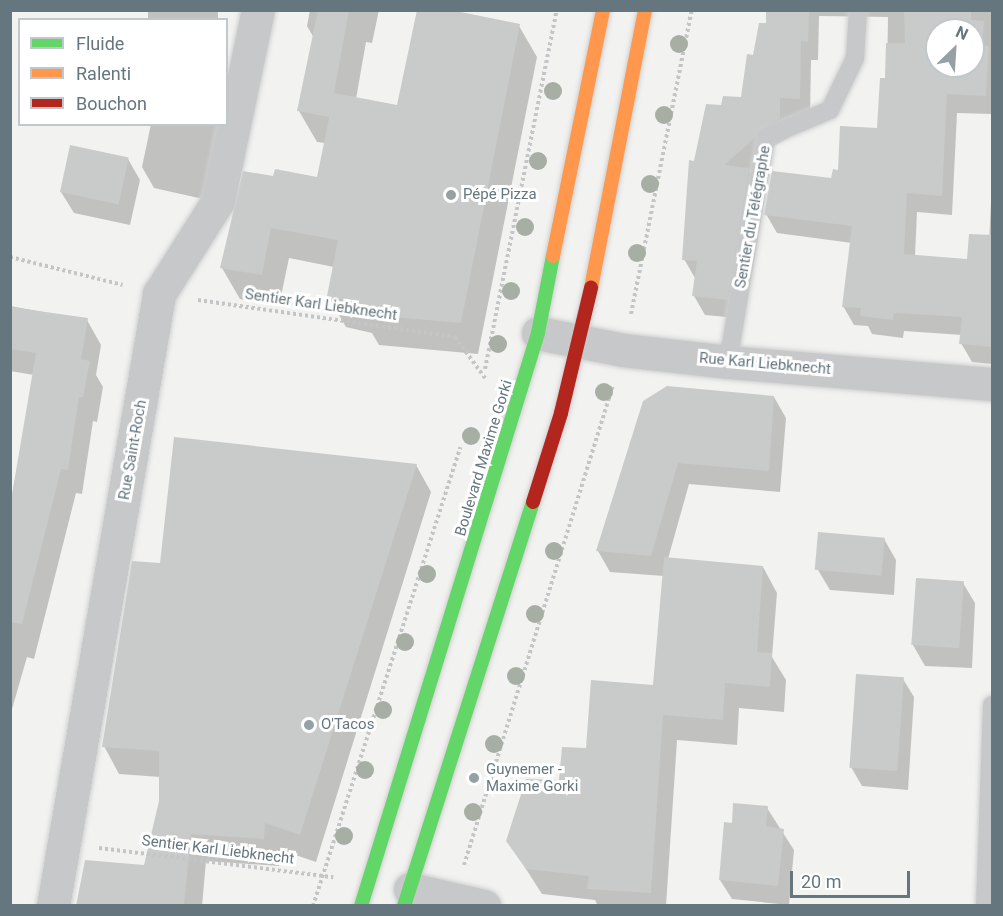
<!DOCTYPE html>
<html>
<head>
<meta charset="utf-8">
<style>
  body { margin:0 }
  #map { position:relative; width:1003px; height:916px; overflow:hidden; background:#f2f2f1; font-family:Roboto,sans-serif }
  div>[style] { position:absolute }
  .shadow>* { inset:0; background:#0003; transform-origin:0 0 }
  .building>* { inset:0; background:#c9caca; transform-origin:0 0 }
  .path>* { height:4px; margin-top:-2px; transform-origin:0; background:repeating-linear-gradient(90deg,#c4c5c6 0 3px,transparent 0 6px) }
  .roads { filter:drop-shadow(0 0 2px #cecfcf) drop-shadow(0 0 2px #cecfcf) }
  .lane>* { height:18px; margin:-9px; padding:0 9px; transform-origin:9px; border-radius:9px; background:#c7c8c9 }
  .street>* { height:33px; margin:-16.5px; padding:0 16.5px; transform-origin:16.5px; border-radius:16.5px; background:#c7c8c9 }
  .fast>* { height:14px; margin:-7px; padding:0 7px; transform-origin:7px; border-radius:7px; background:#63d668 }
  .slow>* { height:14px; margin:-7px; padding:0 7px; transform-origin:7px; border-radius:7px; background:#ff974d }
  .jam>* { height:14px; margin:-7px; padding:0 7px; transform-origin:7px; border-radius:7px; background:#b3261e }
  .trees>* { width:18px; height:18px; margin:-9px; border-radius:50%; background:#a7aea3 }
  .dots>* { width:16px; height:16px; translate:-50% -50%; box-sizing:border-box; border:3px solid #fff; border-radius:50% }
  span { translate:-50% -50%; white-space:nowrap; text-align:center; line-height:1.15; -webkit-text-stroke:6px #fff; paint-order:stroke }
  .poi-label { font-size:15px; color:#65767e }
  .left { translate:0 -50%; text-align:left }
  .street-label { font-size:15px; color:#65767e }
  .frame { position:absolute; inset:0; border:12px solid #65767e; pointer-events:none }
  .legend { position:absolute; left:18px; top:18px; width:210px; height:108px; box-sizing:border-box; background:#fff; border:2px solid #c1c8cb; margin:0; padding:8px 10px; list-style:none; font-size:18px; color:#65767e }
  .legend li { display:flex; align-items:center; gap:12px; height:30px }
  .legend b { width:30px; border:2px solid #c1c8cb }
  .north { position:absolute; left:925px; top:18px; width:60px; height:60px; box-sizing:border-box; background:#fff; border:2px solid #c1c8cb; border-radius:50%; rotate:25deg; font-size:16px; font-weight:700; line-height:24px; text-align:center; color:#65767e }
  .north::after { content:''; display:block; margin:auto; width:21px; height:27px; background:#96a1a6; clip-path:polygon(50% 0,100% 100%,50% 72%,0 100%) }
  .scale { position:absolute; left:790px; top:871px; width:120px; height:27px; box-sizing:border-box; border:3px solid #65767e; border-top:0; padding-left:8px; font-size:18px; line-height:21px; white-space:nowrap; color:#65767e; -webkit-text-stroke:4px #fff; paint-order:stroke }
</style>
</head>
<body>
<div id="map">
  <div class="shadow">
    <i style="left:148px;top:10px;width:70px;height:10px"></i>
    <i style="clip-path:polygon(310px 10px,379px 10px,372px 43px,366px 42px,356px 99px,399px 107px,519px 26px,537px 57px,478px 354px,379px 345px,372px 333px,346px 327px,328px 296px,334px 267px,289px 258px,279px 306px,240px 299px,222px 268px,275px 178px,319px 178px,325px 143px,317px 142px,299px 111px,314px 38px,307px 26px)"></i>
    <i style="clip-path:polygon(evenodd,767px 10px,992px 10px,992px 114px,957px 113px,952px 215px,917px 212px,915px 256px,988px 262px,992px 182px,992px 364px,972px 362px,961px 343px,962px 335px,904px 331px,903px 338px,872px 334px,868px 326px,854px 325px,843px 306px,852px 243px,777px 233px,766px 214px,832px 180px,878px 130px,887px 79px,888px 17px,819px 16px,818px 60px,811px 60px,810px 118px,790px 116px,790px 137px,768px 149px,765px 158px,750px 171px,759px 188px,737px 318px,705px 315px,694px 296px,695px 278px,684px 259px,695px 162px,723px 106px,742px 98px,767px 24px,767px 10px,937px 30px,973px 30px,973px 66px,937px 66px,937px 30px)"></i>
    <i style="clip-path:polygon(151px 124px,221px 124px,203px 199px,154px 188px,142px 167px)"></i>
    <i style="clip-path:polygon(128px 159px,140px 180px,130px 225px,74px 213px,61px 192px)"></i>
    <i style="clip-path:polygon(10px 306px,87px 320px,101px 345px,96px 375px,103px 387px,97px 422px,93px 421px,82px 494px,76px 493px,34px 659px,27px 657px,10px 716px,10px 508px,34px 375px,10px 371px)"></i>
    <i style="clip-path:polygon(774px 397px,786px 418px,780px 492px,689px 484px,668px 559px,763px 567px,777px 593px,772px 657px,786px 680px,784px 712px,739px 708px,737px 745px,677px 740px,666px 906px,598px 906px,595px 900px,542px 894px,508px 841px,588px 750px,654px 686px,664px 576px,610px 572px,598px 551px,645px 402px)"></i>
    <i style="clip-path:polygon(416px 465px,431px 492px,316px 862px,281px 850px,279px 866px,206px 861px,202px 906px,77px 906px,145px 867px,160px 801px,160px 777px,119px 774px,104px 746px,162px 565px)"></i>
    <i style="clip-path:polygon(884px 539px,896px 560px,894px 595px,830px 590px,818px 570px)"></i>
    <i style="clip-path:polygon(963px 583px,975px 603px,972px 668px,925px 666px,913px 645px)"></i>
    <i style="clip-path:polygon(903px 679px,914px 697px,908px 790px,862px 786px,851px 767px)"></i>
    <i style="clip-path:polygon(767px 808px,794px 850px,789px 905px,732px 899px,720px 880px,733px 825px)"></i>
  </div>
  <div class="building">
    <i style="clip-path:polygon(318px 10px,349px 10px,334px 93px,397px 105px,417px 10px,451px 10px,520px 24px,461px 323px,359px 314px,362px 304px,327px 296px,338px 240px,271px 228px,262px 275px,220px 268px,243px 171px,273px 176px,275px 169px,317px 177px,331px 109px,329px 117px,297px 111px)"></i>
    <i style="clip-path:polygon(766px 10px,809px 10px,808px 42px,801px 41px,800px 99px,780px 98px,780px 118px,758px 130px,754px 139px,724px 165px,749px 168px,727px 300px,692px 296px,697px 261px,682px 260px,689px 160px,694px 161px,706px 104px,721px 105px,723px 96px,741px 97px,747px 54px,753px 55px,759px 23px,766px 23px)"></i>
    <i style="clip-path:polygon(evenodd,904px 10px,971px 10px,971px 20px,984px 21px,982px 46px,989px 46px,986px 96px,947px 94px,942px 196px,907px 193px,904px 254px,967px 259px,969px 234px,993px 235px,993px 347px,959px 344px,962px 317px,894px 313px,893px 320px,860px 316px,861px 308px,842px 307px,852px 226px,764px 215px,772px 171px,831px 178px,833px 169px,838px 170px,840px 126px,877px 128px,880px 78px,885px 78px,886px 43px,905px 43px,904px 10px,937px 30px,973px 30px,973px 66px,937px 66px,937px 30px)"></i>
    <i style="left:70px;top:145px;width:60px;height:48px;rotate:12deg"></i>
    <i style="clip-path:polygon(10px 307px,88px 318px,81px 359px,90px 361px,83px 397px,79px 397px,68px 470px,61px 469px,22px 624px,10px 622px,10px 506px,36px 353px,10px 349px)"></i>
    <i style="clip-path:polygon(667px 386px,774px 396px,769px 471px,678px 463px,651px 556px,596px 551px,643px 401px)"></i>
    <i style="clip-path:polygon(174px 437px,417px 464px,300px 835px,265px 823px,264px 839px,191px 834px,184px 906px,76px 906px,85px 860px,144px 865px,159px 801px,159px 751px,102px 747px,132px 561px,160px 563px)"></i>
    <i style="left:818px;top:532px;width:67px;height:38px;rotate:5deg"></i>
    <i style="clip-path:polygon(664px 557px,763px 566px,757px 652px,772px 653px,770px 687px,725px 683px,723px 720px,663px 715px,651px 893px,587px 889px,589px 876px,526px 869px,506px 841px,526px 779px,559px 780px,562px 747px,586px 748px,591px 680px,653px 685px)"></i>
    <i style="left:916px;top:578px;width:48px;height:67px;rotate:4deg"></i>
    <i style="left:856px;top:674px;width:48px;height:94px;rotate:4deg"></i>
    <i style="clip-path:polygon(733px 803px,768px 806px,766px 826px,784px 829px,778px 886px,719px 880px,724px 822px,732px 823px)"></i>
  </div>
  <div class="path">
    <i style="left:10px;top:257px;width:116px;rotate:13.9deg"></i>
    <i style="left:198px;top:300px;width:260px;rotate:8.2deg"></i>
    <i style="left:455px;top:337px;width:51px;rotate:53.8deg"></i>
    <i style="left:631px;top:314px;width:310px;rotate:-78.7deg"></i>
    <i style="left:485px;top:369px;width:366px;rotate:-78.7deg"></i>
    <i style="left:99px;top:848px;width:236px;rotate:7.1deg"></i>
    <i style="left:464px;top:865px;width:503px;rotate:-72.75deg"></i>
    <i style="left:313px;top:906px;width:482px;rotate:-72.2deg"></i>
  </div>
  <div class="roads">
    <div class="lane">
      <i style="left:728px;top:362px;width:228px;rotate:-80.4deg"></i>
      <i style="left:766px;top:137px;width:69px;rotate:-22.9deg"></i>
      <i style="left:830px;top:110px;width:58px;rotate:-64.3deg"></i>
      <i style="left:855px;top:58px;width:48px;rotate:-86.4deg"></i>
      <i style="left:985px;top:906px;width:201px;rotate:-88deg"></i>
    </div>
    <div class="street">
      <i style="left:538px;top:333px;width:87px;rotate:11.3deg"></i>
      <i style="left:623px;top:350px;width:106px;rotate:6.5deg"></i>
      <i style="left:728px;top:362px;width:265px;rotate:4.8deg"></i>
      <i style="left:410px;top:889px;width:76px;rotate:12.9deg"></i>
      <i style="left:53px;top:906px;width:621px;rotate:-80.17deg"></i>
      <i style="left:159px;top:294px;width:110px;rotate:-57.6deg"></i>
      <i style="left:218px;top:201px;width:195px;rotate:-78.2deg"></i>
    </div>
    <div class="fast">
      <i style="left:361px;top:906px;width:600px;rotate:-72.83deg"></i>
      <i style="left:538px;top:333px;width:78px;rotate:-79deg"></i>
      <i style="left:404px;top:906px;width:424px;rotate:-72.3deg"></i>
    </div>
    <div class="slow">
      <i style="left:553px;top:256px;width:251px;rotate:-78.5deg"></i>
      <i style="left:591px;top:288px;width:283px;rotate:-79deg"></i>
    </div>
    <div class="jam">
      <i style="left:533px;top:502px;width:93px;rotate:-72.5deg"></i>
      <i style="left:561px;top:413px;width:129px;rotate:-76.5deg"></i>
    </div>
  </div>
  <div class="trees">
    <i style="left:679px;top:44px"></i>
    <i style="left:553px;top:91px"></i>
    <i style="left:664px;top:115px"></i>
    <i style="left:538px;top:161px"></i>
    <i style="left:650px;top:184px"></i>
    <i style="left:525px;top:227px"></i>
    <i style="left:637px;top:253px"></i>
    <i style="left:511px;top:291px"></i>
    <i style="left:498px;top:344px"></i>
    <i style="left:604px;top:392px"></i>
    <i style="left:471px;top:436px"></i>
    <i style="left:554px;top:551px"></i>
    <i style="left:427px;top:574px"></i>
    <i style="left:535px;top:614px"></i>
    <i style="left:405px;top:642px"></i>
    <i style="left:516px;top:676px"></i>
    <i style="left:383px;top:710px"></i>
    <i style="left:494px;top:744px"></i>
    <i style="left:365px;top:770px"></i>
    <i style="left:473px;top:812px"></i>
    <i style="left:344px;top:836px"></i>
  </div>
  <div class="dots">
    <i style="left:451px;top:195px;background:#96a1a6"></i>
    <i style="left:309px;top:725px;background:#96a1a6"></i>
    <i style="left:474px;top:778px;background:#96a1a6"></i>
  </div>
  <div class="poi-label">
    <span class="left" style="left:463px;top:195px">Pépé Pizza</span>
    <span class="left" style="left:321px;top:725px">O'Tacos</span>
    <span class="left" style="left:486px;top:778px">Guynemer -<br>Maxime Gorki</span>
  </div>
  <div class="street-label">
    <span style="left:753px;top:217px;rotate:-80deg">Sentier du Télégraphe</span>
    <span style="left:321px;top:305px;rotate:8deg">Sentier Karl Liebknecht</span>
    <span style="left:765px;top:364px;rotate:5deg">Rue Karl Liebknecht</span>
    <span style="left:133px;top:450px;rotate:-80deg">Rue Saint-Roch</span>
    <span style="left:484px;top:458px;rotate:-73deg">Boulevard Maxime Gorki</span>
    <span style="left:218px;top:850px;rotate:7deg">Sentier Karl Liebknecht</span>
  </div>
  <div class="frame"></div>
  <ul class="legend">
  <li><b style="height:8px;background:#63d668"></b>Fluide</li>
  <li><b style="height:8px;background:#ff974d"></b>Ralenti</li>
  <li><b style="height:8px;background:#b3261e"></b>Bouchon</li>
  </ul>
  <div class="north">N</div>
  <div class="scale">20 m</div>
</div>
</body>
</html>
